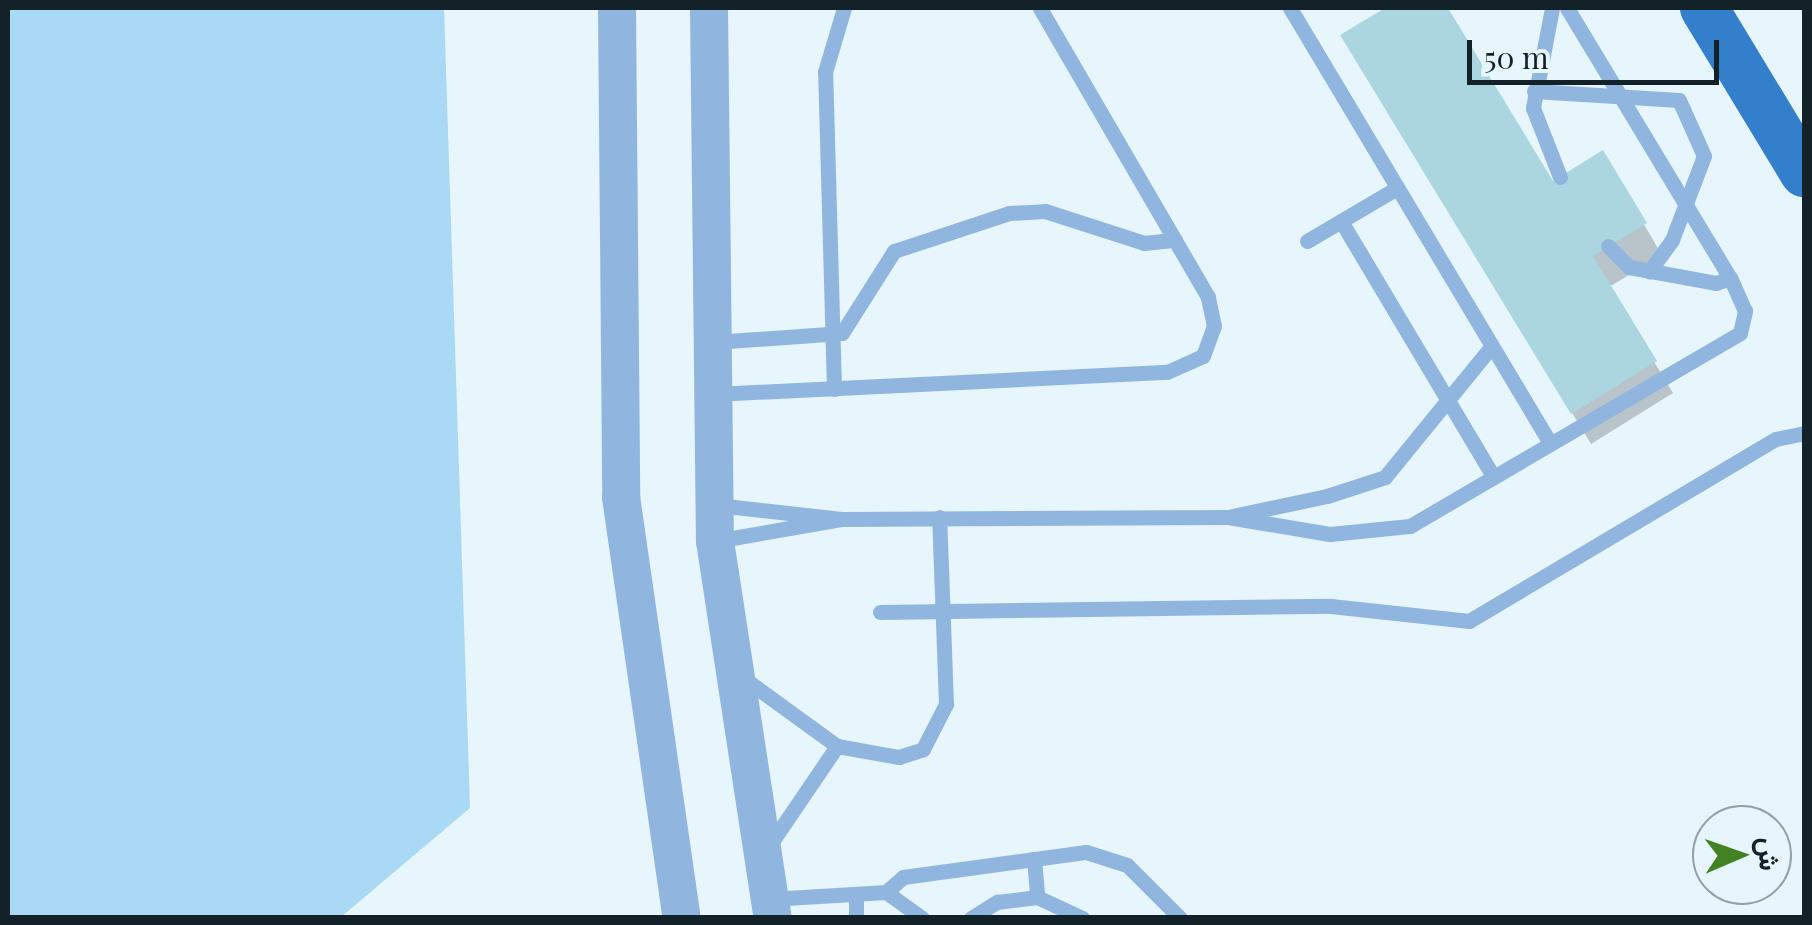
<!DOCTYPE html>
<html>
<head>
<meta charset="utf-8">
<style>
  body { margin:0 }
  #map { position:relative; width:1812px; height:925px; overflow:hidden; background:#e7f5fd; font-family:"Playfair Display",Vazirmatn,serif }
  div>[style] { position:absolute }
  .green>* { inset:0; background:#a9d9f4 }
  .shadow>* { inset:0; background:#0003 }
  .building>* { inset:0; background:#abd6e0 }
  .service>* { height:15px; margin:-7.5px; padding:0 7.5px; transform-origin:7.5px; border-radius:7.5px; background:#90b6e0 }
  .tertiary>* { height:38px; margin:-19px; padding:0 19px; transform-origin:19px; border-radius:19px; background:#90b6e0 }
  .primary>* { height:48px; margin:-24px; padding:0 24px; transform-origin:24px; border-radius:24px; background:#337fcb }
  span { translate:-50% -50%; white-space:nowrap; text-align:center; line-height:1.15; -webkit-text-stroke:9px #e7f5fd; paint-order:stroke }
  .frame { position:absolute; inset:0; border:10px solid #132128; pointer-events:none }
  .north { position:absolute; left:1692px; top:805px; width:100px; height:100px; box-sizing:border-box; background:#e7f5fd; border:2px solid #92a0a8; border-radius:50%; rotate:88deg; font-size:28px; font-weight:700; line-height:40px; text-align:center; color:#132128 }
  .north::after { content:''; display:block; margin:auto; width:35px; height:45px; background:#418222; clip-path:polygon(50% 0,100% 100%,50% 72%,0 100%) }
  .scale { position:absolute; left:1467px; top:40px; width:252px; height:45px; box-sizing:border-box; border:5px solid #132128; border-top:0; padding-left:12px; font-size:30px; line-height:35px; white-space:nowrap; color:#132128; -webkit-text-stroke:8px #e7f5fd; paint-order:stroke }
</style>
</head>
<body>
<div id="map">
  <div class="green">
    <i style="clip-path:polygon(8px 8px,444px 8px,470px 808px,341px 917px,8px 917px)"></i>
  </div>
  <div class="shadow">
    <i style="clip-path:polygon(1390px 8px,1445px 8px,1552px 184px,1602px 153px,1662px 255px,1609px 287px,1673px 393px,1591px 444px,1344px 36px)"></i>
  </div>
  <div class="building">
    <i style="clip-path:polygon(1385px 8px,1448px 8px,1553px 181px,1603px 150px,1647px 223px,1593px 256px,1657px 361px,1571px 414px,1340px 35px)"></i>
  </div>
  <div class="service">
    <i style="left:1290px;top:8px;width:507px;rotate:59.13deg"></i>
    <i style="left:1552px;top:8px;width:102px;rotate:100.8deg"></i>
    <i style="left:1533px;top:108px;width:74px;rotate:68.6deg"></i>
    <i style="left:1534px;top:91px;width:145px;rotate:3.6deg"></i>
    <i style="left:1679px;top:100px;width:61px;rotate:65.9deg"></i>
    <i style="left:1704px;top:156px;width:90px;rotate:110.9deg"></i>
    <i style="left:1672px;top:240px;width:39px;rotate:126deg"></i>
    <i style="left:1341px;top:221px;width:297px;rotate:59.2deg"></i>
    <i style="left:1307px;top:241px;width:104px;rotate:-30.5deg"></i>
    <i style="left:1608px;top:246px;width:30px;rotate:45deg"></i>
    <i style="left:1629px;top:267px;width:88px;rotate:10.4deg"></i>
    <i style="left:1716px;top:283px;width:15px;rotate:-20deg"></i>
    <i style="left:714px;top:342px;width:128px;rotate:-4deg"></i>
    <i style="left:842px;top:333px;width:97px;rotate:-57.6deg"></i>
    <i style="left:894px;top:251px;width:121px;rotate:-18.3deg"></i>
    <i style="left:1009px;top:213px;width:36px;rotate:-3deg"></i>
    <i style="left:1045px;top:211px;width:104px;rotate:17.9deg"></i>
    <i style="left:1144px;top:243px;width:31px;rotate:-6deg"></i>
    <i style="left:834px;top:389px;width:317px;rotate:-91.6deg"></i>
    <i style="left:825px;top:72px;width:67px;rotate:-73.5deg"></i>
    <i style="left:714px;top:394px;width:454px;rotate:-2.8deg"></i>
    <i style="left:1167px;top:372px;width:39px;rotate:-24deg"></i>
    <i style="left:1203px;top:356px;width:32px;rotate:-70deg"></i>
    <i style="left:1214px;top:326px;width:30px;rotate:-102deg"></i>
    <i style="left:1208px;top:297px;width:334px;rotate:-120.2deg"></i>
    <i style="left:717px;top:505px;width:125px;rotate:6.4deg"></i>
    <i style="left:1228px;top:517px;width:103px;rotate:9.5deg"></i>
    <i style="left:1330px;top:534px;width:80px;rotate:-5.7deg"></i>
    <i style="left:1410px;top:526px;width:382px;rotate:-30.3deg"></i>
    <i style="left:1740px;top:333px;width:23px;rotate:-77deg"></i>
    <i style="left:1745px;top:311px;width:36px;rotate:-114deg"></i>
    <i style="left:1730px;top:278px;width:315px;rotate:-121.1deg"></i>
    <i style="left:715px;top:541px;width:128px;rotate:-9.9deg"></i>
    <i style="left:841px;top:519px;width:387px;rotate:-0.3deg"></i>
    <i style="left:1228px;top:517px;width:101px;rotate:-12deg"></i>
    <i style="left:1327px;top:496px;width:61px;rotate:-18.1deg"></i>
    <i style="left:1385px;top:477px;width:168px;rotate:-50.8deg"></i>
    <i style="left:880px;top:612px;width:451px;rotate:-0.8deg"></i>
    <i style="left:1331px;top:606px;width:139px;rotate:6.2deg"></i>
    <i style="left:1469px;top:621px;width:357px;rotate:-30.7deg"></i>
    <i style="left:1776px;top:439px;width:29px;rotate:-12deg"></i>
    <i style="left:742px;top:677px;width:117px;rotate:36deg"></i>
    <i style="left:837px;top:746px;width:63px;rotate:10.1deg"></i>
    <i style="left:899px;top:757px;width:25px;rotate:-18deg"></i>
    <i style="left:923px;top:749px;width:51px;rotate:-62.9deg"></i>
    <i style="left:946px;top:704px;width:187px;rotate:-92.1deg"></i>
    <i style="left:769px;top:846px;width:121px;rotate:-55.8deg"></i>
    <i style="left:1034px;top:859px;width:38px;rotate:85deg"></i>
    <i style="left:856px;top:894px;width:24px;rotate:90deg"></i>
    <i style="left:770px;top:899px;width:116px;rotate:-3.5deg"></i>
    <i style="left:922px;top:918px;width:44px;rotate:-144.2deg"></i>
    <i style="left:886px;top:892px;width:23px;rotate:-41deg"></i>
    <i style="left:903px;top:877px;width:185px;rotate:-7.8deg"></i>
    <i style="left:1086px;top:852px;width:43px;rotate:17.6deg"></i>
    <i style="left:1127px;top:865px;width:75px;rotate:45deg"></i>
    <i style="left:971px;top:918px;width:31px;rotate:-32deg"></i>
    <i style="left:997px;top:902px;width:40px;rotate:-7.1deg"></i>
    <i style="left:1037px;top:897px;width:50px;rotate:25deg"></i>
  </div>
  <div class="tertiary">
    <i style="left:617px;top:8px;width:489px;rotate:89.5deg"></i>
    <i style="left:621px;top:497px;width:425px;rotate:81.8deg"></i>
    <i style="left:709px;top:8px;width:533px;rotate:89.36deg"></i>
    <i style="left:715px;top:541px;width:381px;rotate:81.3deg"></i>
  </div>
  <div class="primary">
    <i style="left:1704px;top:8px;width:193px;rotate:58.8deg"></i>
  </div>
  <div class="frame"></div>
  <div class="north">ش</div>
  <div class="scale">50 m</div>
</div>
</body>
</html>
